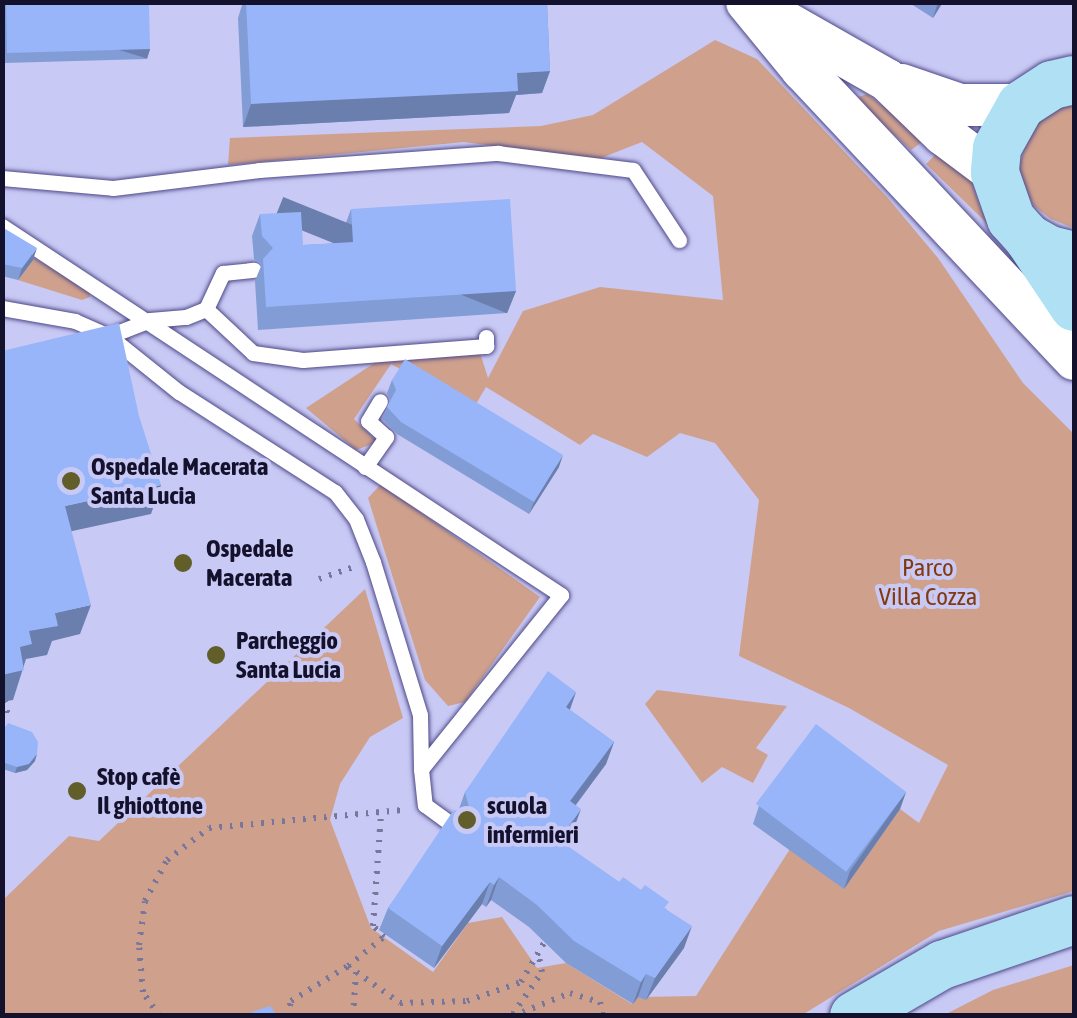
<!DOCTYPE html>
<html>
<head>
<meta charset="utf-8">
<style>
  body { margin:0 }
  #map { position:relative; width:1077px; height:1018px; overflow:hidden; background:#c9c9f5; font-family:"Asap Condensed",sans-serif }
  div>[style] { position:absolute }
  .green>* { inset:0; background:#cfa18d }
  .path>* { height:6px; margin-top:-3px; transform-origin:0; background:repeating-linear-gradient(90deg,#78779b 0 2.5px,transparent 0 10.5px) }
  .roads { filter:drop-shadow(0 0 2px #4e4988) drop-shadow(0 0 2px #4e4988) }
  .service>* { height:15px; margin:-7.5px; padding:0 7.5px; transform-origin:7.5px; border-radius:7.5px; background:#fff }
  .secondary>* { height:42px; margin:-21px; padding:0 21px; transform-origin:21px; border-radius:21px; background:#fff }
  .primary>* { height:48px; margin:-24px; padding:0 24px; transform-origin:24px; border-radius:24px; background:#afe0f4 }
  .wall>* { inset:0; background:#829cd5 }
  .shaded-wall>* { inset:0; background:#6a7fae; transform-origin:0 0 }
  .building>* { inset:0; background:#97b5f8; transform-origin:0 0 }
  .dots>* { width:28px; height:28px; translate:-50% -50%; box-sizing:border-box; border:5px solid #c9c9f5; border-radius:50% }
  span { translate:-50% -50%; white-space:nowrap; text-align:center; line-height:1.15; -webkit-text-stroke:8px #c9c9f5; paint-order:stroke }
  .poi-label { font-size:25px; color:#13112b; font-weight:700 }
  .left { translate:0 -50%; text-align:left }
  .park-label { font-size:25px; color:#833910 }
  .frame { position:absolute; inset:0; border:5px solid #13112b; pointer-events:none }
</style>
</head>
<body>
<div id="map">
  <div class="green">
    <i style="clip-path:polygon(715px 40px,757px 59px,887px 197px,938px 258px,1023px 383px,1074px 434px,1074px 891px,939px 931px,802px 1015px,3px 1016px,3px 900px,69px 836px,99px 841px,365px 589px,403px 718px,370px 737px,340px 784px,330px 820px,371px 928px,433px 972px,468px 923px,502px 917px,537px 968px,566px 963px,632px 1004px,638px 997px,696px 996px,790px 849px,900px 809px,919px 823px,948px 765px,849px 708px,739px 656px,759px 500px,715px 443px,680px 433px,647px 457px,593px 434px,580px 445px,486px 387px,473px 409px,391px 364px,354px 419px,378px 442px,356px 450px,306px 408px,379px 360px,477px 343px,488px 378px,523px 311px,600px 287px,723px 300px,713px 196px,642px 142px,596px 160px,464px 142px,228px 165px,230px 138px,541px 126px,593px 115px)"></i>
    <i style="clip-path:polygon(867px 94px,926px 139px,911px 150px,861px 104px,859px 97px)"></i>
    <i style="clip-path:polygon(1074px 104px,1074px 227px,1071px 227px,1051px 219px,1034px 206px,1023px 188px,1019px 166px,1032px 126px,1047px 113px)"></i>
    <i style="clip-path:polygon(941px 149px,970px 177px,982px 212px,998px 234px,926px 164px)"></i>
    <i style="clip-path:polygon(34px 258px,89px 291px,90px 297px,82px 300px,18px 280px)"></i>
    <i style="clip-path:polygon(381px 484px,540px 597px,465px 702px,448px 706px,425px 680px,368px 498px)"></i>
    <i style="clip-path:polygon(657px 690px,787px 706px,756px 748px,768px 755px,753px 783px,722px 767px,702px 783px,645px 704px)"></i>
    <i style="clip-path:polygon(1074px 965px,1074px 1015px,944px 1015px,993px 990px)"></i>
  </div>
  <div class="path">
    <i style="left:319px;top:579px;width:34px;rotate:-19deg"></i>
    <i style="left:2px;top:690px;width:26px;rotate:77deg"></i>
    <i style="left:348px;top:966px;width:64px;rotate:35.4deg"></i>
    <i style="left:400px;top:1003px;width:67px;rotate:-1.7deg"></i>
    <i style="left:467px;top:1001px;width:57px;rotate:-19.4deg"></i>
    <i style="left:521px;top:982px;width:45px;rotate:-59.5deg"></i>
    <i style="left:513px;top:1014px;width:51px;rotate:-55.4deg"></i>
    <i style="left:542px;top:972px;width:20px;rotate:-101deg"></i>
    <i style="left:159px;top:1016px;width:29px;rotate:-124deg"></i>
    <i style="left:143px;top:992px;width:47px;rotate:-94.9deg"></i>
    <i style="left:139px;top:945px;width:44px;rotate:-82.2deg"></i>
    <i style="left:145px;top:901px;width:47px;rotate:-61.8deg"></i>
    <i style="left:167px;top:860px;width:53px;rotate:-37.3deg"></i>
    <i style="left:209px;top:828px;width:194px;rotate:-5.3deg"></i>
    <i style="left:287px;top:1016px;width:16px;rotate:-75deg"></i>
    <i style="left:291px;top:1001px;width:67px;rotate:-31.6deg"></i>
    <i style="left:348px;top:966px;width:48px;rotate:-39deg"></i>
    <i style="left:385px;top:936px;width:16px;rotate:-140deg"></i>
    <i style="left:373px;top:926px;width:111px;rotate:-85.9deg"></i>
    <i style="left:353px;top:1016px;width:44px;rotate:-86.1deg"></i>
    <i style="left:513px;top:1016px;width:61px;rotate:-22deg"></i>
    <i style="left:570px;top:993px;width:31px;rotate:17deg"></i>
    <i style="left:600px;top:1002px;width:14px;rotate:78deg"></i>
  </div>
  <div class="roads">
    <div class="service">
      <i style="left:2px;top:178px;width:111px;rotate:5.1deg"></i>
      <i style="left:113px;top:188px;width:147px;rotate:-7deg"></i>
      <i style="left:259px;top:170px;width:240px;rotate:-4.1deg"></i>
      <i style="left:498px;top:153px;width:136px;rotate:7.2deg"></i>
      <i style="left:633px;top:170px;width:84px;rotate:56.7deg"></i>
      <i style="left:2px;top:226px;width:670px;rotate:33.43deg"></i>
      <i style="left:561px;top:595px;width:223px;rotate:128.8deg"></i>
      <i style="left:421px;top:769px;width:36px;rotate:84deg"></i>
      <i style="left:425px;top:805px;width:32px;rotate:36deg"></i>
      <i style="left:2px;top:308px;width:74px;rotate:10.1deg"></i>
      <i style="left:75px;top:321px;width:37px;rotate:24deg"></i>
      <i style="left:109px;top:336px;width:90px;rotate:38.7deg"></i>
      <i style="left:179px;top:392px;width:185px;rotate:32.7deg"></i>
      <i style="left:335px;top:492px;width:34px;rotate:52deg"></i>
      <i style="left:356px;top:519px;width:46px;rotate:68.4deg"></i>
      <i style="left:373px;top:562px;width:160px;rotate:72.9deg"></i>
      <i style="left:420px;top:715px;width:54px;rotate:88.9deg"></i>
      <i style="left:206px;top:309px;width:40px;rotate:-65deg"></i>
      <i style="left:223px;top:273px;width:31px;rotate:-6deg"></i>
      <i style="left:109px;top:336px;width:44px;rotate:-21.3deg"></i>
      <i style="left:150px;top:320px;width:36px;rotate:-5deg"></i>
      <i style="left:186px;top:317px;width:22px;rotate:-22deg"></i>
      <i style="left:206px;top:309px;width:64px;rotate:43.1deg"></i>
      <i style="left:253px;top:353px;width:50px;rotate:8deg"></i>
      <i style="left:303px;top:360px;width:184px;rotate:-4.4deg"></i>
      <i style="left:486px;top:346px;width:9px;rotate:-90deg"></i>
      <i style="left:365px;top:467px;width:37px;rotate:-55deg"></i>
      <i style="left:386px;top:437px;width:24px;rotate:-138deg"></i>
      <i style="left:368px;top:421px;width:23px;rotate:-59deg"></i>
    </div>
    <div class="secondary">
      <i style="left:747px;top:2px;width:87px;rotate:50.6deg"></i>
      <i style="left:802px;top:69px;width:398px;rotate:46.8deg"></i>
      <i style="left:764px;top:10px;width:142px;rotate:29.6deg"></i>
      <i style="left:887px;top:80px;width:78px;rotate:44deg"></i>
      <i style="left:943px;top:134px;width:65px;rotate:36.9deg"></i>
      <i style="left:902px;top:85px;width:61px;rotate:19deg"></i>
      <i style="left:960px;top:105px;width:61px"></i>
    </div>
    <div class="primary">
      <i style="left:1074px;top:80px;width:23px;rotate:167deg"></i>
      <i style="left:1052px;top:85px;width:37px;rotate:147deg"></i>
      <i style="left:1021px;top:105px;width:49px;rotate:119.2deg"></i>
      <i style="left:997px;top:148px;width:25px;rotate:95deg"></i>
      <i style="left:995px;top:173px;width:49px;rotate:70.8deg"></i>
      <i style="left:1011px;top:219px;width:25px;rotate:48deg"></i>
      <i style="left:1028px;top:238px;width:25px;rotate:29deg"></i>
      <i style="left:1050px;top:250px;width:25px;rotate:14deg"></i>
      <i style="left:1028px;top:238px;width:83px;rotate:56.3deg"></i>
      <i style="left:854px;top:1016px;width:102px;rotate:-30.1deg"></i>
      <i style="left:942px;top:965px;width:139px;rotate:-18.8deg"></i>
    </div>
  </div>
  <div class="wall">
    <i style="clip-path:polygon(2px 2px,66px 2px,66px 5px,150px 49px,147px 59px,4px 63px)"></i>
    <i style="clip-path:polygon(243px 2px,547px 2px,550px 71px,542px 93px,516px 95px,509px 113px,243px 127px,238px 18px)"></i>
    <i style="clip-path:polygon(908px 2px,943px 2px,933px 18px)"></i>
    <i style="clip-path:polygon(351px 209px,516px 291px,507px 313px,258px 330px,255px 281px,261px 266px,254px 259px,252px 236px,260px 214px,303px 245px,344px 243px,343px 231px)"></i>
    <i style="clip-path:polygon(2px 227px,33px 260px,18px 280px,2px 276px)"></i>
    <i style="clip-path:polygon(392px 380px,559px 467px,529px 514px,397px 434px,382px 419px,390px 400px,387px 393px)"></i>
    <i style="clip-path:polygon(576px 692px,570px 710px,614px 742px,606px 764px,576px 805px,573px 831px,564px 844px,619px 882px,666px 909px,684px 948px,646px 1000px,638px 997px,633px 1004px,566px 963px,529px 927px,491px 900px,486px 907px,482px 904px,434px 968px,379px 930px,388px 908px,459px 809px,465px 792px)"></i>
    <i style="clip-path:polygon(2px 732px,35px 761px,27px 770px,15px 773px,3px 769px)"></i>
    <i style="clip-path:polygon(906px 792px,900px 809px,844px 889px,753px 824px,759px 806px)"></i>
  </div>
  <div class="shaded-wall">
    <i style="clip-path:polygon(938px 2px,943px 2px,933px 18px)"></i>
    <i style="left:150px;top:49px;width:10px;height:143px;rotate:107deg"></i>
    <i style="clip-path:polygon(550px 71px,542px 93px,516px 95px,509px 113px,243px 127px,251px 104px,517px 73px)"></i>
    <i style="clip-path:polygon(37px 248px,33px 260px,18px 280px,22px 268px)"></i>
    <i style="left:516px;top:291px;width:24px;height:251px;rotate:112deg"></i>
    <i style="clip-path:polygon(563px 455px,559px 467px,529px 514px,534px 502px)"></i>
    <i style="clip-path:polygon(161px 485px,151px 514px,54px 535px,65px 506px)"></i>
    <i style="clip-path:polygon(91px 605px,80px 634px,52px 641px,47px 655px,26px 659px,13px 700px,2px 702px,2px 675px,29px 631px,55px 613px)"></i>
    <i style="clip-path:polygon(576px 692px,568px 714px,566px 707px)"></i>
    <i style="clip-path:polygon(614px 742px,606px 764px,562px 823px,570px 801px)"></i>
    <i style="clip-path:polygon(37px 754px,35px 761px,27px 770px,15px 773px,17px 767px)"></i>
    <i style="clip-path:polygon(906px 792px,900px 809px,844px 889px,850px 871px)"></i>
    <i style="clip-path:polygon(581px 809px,573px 831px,551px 863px,559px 840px)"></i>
    <i style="clip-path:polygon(499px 877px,491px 900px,486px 907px,494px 885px)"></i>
    <i style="clip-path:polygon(490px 882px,482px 904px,434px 968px,442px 946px)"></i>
    <i style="clip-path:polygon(692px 926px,684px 948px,646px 1000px,655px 978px)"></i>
    <i style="clip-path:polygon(646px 974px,638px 997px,633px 1004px,641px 982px)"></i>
  </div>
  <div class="building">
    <i style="clip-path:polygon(6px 2px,66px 2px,66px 5px,149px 3px,150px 49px,7px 53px)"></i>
    <i style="clip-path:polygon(246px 2px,547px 2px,550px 71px,517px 73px,518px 91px,251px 104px)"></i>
    <i style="clip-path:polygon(510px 199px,516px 291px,266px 307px,263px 259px,273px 248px,262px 236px,260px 214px,301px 212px,303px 245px,353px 242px,351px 209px)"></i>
    <i style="clip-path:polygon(2px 227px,37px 248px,22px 268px,2px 264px)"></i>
    <i style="clip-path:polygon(119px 323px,139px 416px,161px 485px,65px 506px,91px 605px,55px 613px,58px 626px,29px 631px,32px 644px,20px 647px,24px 670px,2px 675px,2px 351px)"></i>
    <i style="clip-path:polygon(405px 359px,563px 455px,534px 502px,401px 422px,387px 407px,396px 390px,392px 380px)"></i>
    <i style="clip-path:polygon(548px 671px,576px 692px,566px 707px,614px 742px,570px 801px,581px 809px,559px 840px,619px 882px,623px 877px,641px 890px,645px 885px,669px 902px,664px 908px,692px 926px,655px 978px,646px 974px,641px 982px,574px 941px,537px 905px,499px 877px,494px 885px,490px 882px,442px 946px,388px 908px,453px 811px,469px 807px,465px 792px)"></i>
    <i style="clip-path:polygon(8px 723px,32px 732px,38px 742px,37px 754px,29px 764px,17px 767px,5px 763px,2px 754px,2px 732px)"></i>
    <i style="left:816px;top:724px;width:113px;height:100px;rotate:37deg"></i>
    <i style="clip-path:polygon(270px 1006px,278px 1016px,252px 1016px,252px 1012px)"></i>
  </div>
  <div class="dots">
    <i style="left:71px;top:481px;background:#615e2a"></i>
    <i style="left:183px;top:563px;background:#615e2a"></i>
    <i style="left:216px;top:655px;background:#615e2a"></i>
    <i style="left:77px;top:791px;background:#615e2a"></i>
    <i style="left:467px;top:820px;background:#615e2a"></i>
  </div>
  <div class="poi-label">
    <span class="left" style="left:91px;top:481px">Ospedale Macerata<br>Santa Lucia</span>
    <span class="left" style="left:206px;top:563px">Ospedale<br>Macerata</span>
    <span class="left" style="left:236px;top:655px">Parcheggio<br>Santa Lucia</span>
    <span class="left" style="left:97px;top:791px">Stop cafè<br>Il ghiottone</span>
    <span class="left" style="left:487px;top:820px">scuola<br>infermieri</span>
  </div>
  <div class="park-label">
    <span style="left:928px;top:582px">Parco<br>Villa Cozza</span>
  </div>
  <div class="frame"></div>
</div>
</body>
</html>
